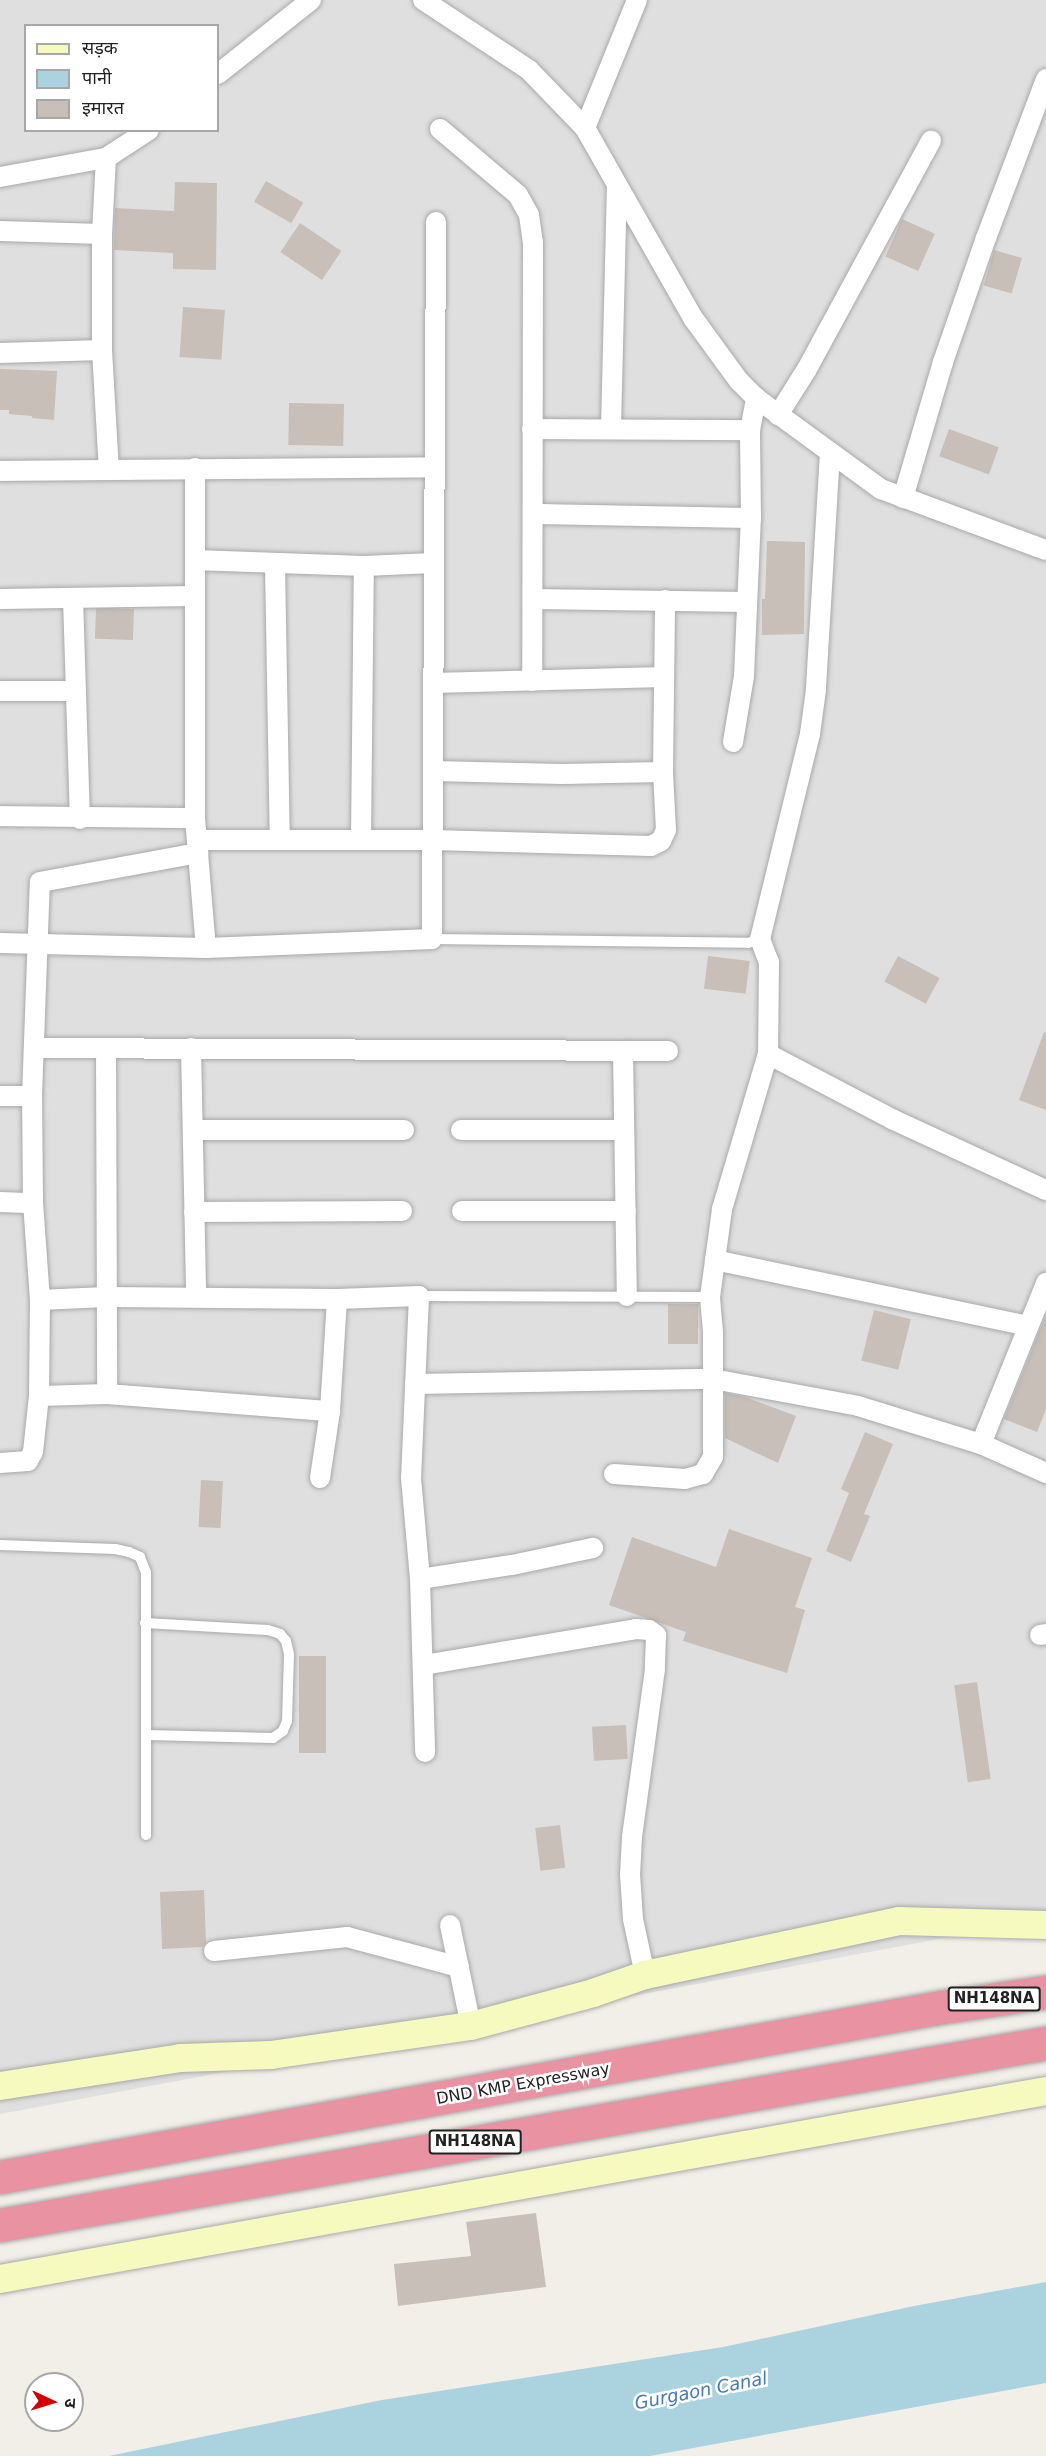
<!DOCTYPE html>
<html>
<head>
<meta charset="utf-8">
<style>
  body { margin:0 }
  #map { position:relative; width:1046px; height:2456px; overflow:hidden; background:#f2efe9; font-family:"DejaVu Sans","Noto Sans Devanagari",sans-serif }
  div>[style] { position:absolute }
  .residential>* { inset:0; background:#e0dfdf }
  .water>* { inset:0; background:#aad3df }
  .building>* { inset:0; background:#c7bfb8; transform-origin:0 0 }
  .roads { filter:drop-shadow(0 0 2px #a9a9a9) drop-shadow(0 0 2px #a9a9a9) }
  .lane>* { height:10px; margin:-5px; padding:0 5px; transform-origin:5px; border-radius:5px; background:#fff }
  .street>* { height:20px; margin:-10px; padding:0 10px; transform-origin:10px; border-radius:10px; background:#fff }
  .secondary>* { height:28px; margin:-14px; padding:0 14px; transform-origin:14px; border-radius:14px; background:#f7fabf }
  .highway>* { height:33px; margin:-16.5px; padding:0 16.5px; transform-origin:16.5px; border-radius:16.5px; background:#e892a2 }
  span { translate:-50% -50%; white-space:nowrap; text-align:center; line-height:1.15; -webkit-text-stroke:5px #fff; paint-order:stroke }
  .shield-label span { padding:2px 4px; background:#fff; border:2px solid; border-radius:4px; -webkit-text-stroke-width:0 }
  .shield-label { font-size:15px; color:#222; font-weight:700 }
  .street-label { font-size:16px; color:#222 }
  .water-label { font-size:18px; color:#4a7aab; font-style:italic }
  .legend { position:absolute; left:24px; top:24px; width:195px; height:108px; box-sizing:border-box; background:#fff; border:2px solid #a7a7a7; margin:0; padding:8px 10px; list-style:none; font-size:18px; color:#222 }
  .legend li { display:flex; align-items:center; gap:12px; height:30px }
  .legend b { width:30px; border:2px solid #a7a7a7 }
  .north { position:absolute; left:24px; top:2372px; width:60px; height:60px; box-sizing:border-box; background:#fff; border:2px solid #a7a7a7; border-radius:50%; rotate:94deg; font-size:16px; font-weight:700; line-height:24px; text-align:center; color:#222 }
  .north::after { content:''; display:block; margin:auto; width:21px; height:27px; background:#d40000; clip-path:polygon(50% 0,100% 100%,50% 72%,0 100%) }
</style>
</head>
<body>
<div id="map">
  <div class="residential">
    <i style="clip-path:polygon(evenodd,0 0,1046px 0,1046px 1919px,0 2114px,0 0,26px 26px,218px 26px,218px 130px,26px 130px,26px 26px)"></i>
  </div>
  <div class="water">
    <i style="clip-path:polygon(1046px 2282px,1046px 2383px,650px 2456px,109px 2456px,382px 2400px,723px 2347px,914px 2306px)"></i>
  </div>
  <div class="building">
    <i style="left:266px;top:181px;width:43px;height:24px;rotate:30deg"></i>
    <i style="clip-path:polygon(175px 182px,217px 183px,216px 270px,173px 269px,173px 253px,114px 250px,115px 208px,174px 211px)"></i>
    <i style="left:902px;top:219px;width:36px;height:41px;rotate:24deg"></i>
    <i style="left:300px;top:223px;width:50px;height:35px;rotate:34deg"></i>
    <i style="left:994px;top:250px;width:29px;height:37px;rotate:16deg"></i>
    <i style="left:183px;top:307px;width:42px;height:50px;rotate:4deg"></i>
    <i style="clip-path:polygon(0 369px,57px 371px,54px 420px,32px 418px,32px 416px,9px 414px,9px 410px,0 410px)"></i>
    <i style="left:289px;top:403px;width:55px;height:42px;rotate:1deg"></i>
    <i style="left:949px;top:429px;width:53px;height:29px;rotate:20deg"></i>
    <i style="clip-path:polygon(767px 541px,805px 542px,804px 634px,762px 635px,762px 599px,765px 599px)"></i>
    <i style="left:134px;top:609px;width:31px;height:38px;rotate:92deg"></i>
    <i style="left:708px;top:956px;width:42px;height:33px;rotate:7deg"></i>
    <i style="left:898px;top:956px;width:47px;height:29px;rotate:28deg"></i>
    <i style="clip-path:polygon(1044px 1032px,1046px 1033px,1046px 1110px,1019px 1100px)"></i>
    <i style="left:668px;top:1304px;width:30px;height:40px"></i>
    <i style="left:874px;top:1310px;width:38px;height:52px;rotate:14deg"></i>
    <i style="clip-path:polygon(1046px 1315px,1046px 1409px,1037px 1432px,1004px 1419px)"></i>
    <i style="clip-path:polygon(725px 1393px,745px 1397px,796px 1416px,778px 1463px,725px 1438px)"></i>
    <i style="clip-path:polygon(865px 1432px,893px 1444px,864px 1514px,870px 1516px,851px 1562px,826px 1551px,849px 1493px,841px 1489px)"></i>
    <i style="left:201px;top:1480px;width:22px;height:47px;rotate:3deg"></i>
    <i style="clip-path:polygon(729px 1529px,812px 1558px,795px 1607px,805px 1610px,787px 1673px,683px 1641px,686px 1632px,609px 1605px,632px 1537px,716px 1567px)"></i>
    <i style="left:299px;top:1656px;width:27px;height:97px"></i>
    <i style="left:977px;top:1682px;width:98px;height:23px;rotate:82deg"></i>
    <i style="left:626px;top:1725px;width:34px;height:34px;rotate:87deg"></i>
    <i style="left:560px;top:1825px;width:43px;height:25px;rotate:83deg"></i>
    <i style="clip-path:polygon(204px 1890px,206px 1943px,203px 1947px,162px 1949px,160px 1892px)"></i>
    <i style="clip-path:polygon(536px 2213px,546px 2287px,398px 2306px,394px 2264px,471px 2256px,466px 2222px)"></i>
  </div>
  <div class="roads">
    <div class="lane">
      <i style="left:432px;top:939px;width:316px;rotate:0.7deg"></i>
      <i style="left:748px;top:943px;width:13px;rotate:-18deg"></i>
      <i style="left:419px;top:1296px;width:291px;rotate:0.2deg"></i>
      <i style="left:0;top:1545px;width:115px;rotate:2deg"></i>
      <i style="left:115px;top:1549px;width:14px;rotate:12deg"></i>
      <i style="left:129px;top:1552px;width:12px;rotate:24deg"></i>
      <i style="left:140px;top:1557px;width:17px;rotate:69deg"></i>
      <i style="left:146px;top:1573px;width:262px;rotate:90deg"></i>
      <i style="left:145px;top:1623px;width:123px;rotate:3.3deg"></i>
      <i style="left:268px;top:1630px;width:13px;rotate:18deg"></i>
      <i style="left:280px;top:1634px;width:9px;rotate:49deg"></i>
      <i style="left:286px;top:1641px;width:13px;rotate:77deg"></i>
      <i style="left:289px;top:1654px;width:67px;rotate:91.7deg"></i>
      <i style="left:287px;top:1721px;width:11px;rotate:112deg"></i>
      <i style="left:283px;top:1731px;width:12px;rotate:145deg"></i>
      <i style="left:273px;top:1738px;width:127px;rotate:-178.6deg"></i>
    </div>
    <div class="street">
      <i style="left:423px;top:0;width:127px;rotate:33.4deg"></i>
      <i style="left:529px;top:70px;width:81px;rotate:46deg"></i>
      <i style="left:585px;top:128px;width:219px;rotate:60.4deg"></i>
      <i style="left:693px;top:318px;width:78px;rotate:53.9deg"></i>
      <i style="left:739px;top:381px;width:24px;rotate:45deg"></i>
      <i style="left:756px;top:398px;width:155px;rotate:36.1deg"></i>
      <i style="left:881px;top:489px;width:176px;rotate:20.3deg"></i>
      <i style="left:218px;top:74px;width:119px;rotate:-38.5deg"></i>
      <i style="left:585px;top:128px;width:138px;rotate:-67.9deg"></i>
      <i style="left:440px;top:129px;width:102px;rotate:40.2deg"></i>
      <i style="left:518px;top:195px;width:23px;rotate:61deg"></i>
      <i style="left:529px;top:215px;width:27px;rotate:82deg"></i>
      <i style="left:533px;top:242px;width:439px;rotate:90.1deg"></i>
      <i style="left:0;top:177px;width:108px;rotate:-10.2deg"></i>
      <i style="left:106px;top:158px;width:51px;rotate:-33.1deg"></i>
      <i style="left:0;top:231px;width:102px;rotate:1.7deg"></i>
      <i style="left:102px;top:350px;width:120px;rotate:86.7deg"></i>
      <i style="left:0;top:353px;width:102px;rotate:-1.7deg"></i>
      <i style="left:102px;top:350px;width:116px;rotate:-90deg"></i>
      <i style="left:102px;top:234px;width:76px;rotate:-87deg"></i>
      <i style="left:778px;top:415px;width:54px;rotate:-57.8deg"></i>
      <i style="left:807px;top:369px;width:260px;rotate:-61.5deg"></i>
      <i style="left:611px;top:428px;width:243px;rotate:-88.6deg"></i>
      <i style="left:532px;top:429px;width:218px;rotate:0.3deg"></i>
      <i style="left:830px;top:452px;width:238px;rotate:93.4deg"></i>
      <i style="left:816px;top:690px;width:44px;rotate:97.8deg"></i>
      <i style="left:810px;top:734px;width:211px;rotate:103.7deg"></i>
      <i style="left:760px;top:939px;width:25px;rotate:69deg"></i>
      <i style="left:769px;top:962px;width:92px;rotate:90.6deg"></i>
      <i style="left:768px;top:1054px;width:140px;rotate:27.7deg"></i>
      <i style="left:892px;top:1119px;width:170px;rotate:24.8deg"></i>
      <i style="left:195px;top:468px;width:350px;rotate:90deg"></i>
      <i style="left:195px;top:818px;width:130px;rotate:85.2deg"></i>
      <i style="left:0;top:471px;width:433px;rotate:-0.5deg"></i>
      <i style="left:903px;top:498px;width:142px;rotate:-73.6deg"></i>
      <i style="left:943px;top:362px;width:131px;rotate:-70.9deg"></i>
      <i style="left:986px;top:238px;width:170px;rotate:-69.3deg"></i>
      <i style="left:534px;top:514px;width:217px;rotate:1.1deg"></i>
      <i style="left:195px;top:560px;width:169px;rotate:2deg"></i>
      <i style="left:364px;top:566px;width:69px;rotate:-2.5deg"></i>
      <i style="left:275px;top:564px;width:276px;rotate:89deg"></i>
      <i style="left:73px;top:598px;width:221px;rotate:88.2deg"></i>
      <i style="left:0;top:599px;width:193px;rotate:-0.9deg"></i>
      <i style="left:533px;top:599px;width:213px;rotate:0.8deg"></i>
      <i style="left:433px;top:683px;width:231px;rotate:-1.5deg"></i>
      <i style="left:0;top:691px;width:76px"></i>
      <i style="left:733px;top:742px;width:67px;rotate:-80.5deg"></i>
      <i style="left:744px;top:676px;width:158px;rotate:-87.5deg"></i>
      <i style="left:751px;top:518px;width:88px;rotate:-90.7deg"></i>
      <i style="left:750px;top:430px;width:33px;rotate:-79deg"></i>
      <i style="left:433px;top:771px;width:129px;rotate:1.3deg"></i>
      <i style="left:562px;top:774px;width:101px;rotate:-1.1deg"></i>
      <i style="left:0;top:816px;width:195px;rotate:0.6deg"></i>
      <i style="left:361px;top:839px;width:273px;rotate:-89.4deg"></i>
      <i style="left:198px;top:840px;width:235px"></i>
      <i style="left:433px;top:840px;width:218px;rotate:1.6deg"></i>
      <i style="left:651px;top:846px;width:11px;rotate:-27deg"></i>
      <i style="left:661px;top:841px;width:12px;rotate:-66deg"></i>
      <i style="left:666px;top:830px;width:58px;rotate:-93deg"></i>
      <i style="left:663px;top:772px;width:172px;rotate:-89.3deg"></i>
      <i style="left:0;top:943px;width:206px;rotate:1.4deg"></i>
      <i style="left:206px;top:948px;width:226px;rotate:-2.3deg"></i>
      <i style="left:432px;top:939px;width:717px;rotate:-89.68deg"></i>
      <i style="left:35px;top:1048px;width:633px;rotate:0.27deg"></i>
      <i style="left:106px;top:1048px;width:346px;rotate:89.8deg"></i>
      <i style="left:191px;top:1048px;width:249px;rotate:88.8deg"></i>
      <i style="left:623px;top:1051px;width:245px;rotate:89.1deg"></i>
      <i style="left:0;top:1096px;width:32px"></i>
      <i style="left:193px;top:1130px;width:211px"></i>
      <i style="left:461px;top:1130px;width:163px"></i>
      <i style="left:0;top:1202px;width:33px;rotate:2deg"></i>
      <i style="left:462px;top:1211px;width:164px"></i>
      <i style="left:194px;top:1212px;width:208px;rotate:-0.3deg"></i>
      <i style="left:715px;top:1260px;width:320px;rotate:11.9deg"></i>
      <i style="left:40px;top:1300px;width:65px;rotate:-2.6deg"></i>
      <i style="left:105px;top:1297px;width:232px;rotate:0.5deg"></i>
      <i style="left:337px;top:1299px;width:82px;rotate:-2.1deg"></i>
      <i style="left:419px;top:1296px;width:182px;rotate:92.5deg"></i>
      <i style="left:411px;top:1478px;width:101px;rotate:84.9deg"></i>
      <i style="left:420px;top:1579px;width:173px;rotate:88.3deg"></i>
      <i style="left:415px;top:1384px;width:298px;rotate:-1deg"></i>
      <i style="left:713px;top:1379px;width:147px;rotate:10.5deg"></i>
      <i style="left:858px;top:1406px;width:129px;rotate:17.2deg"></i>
      <i style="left:981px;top:1444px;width:71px;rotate:24deg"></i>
      <i style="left:39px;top:1396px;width:68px;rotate:-1.7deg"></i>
      <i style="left:107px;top:1394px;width:224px;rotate:4.4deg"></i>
      <i style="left:981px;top:1444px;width:174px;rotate:-68deg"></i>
      <i style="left:0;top:1463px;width:28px;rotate:-4deg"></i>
      <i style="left:28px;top:1461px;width:10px;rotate:-61deg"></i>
      <i style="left:33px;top:1452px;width:56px;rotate:-83.9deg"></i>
      <i style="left:39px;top:1396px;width:96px;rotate:-89.4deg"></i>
      <i style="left:40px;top:1300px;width:97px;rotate:-94.1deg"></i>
      <i style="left:33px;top:1203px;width:107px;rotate:-90.5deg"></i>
      <i style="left:32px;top:1096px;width:214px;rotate:-87.9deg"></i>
      <i style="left:40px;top:882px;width:161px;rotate:-10.4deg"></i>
      <i style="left:614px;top:1474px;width:71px;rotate:4deg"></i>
      <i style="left:685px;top:1479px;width:19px;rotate:-16deg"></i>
      <i style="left:703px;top:1474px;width:20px;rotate:-60deg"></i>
      <i style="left:713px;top:1457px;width:125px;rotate:-90deg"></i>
      <i style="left:713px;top:1332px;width:35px;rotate:-95deg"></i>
      <i style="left:710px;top:1297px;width:89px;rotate:-82.2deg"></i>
      <i style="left:722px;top:1209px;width:162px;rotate:-73.5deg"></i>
      <i style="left:320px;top:1478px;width:68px;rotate:-81.5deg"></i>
      <i style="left:330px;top:1411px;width:112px;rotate:-86.4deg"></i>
      <i style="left:420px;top:1579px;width:93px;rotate:-8.7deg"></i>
      <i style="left:512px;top:1565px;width:83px;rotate:-11.9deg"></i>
      <i style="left:1040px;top:1635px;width:6px;rotate:-9deg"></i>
      <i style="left:424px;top:1665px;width:215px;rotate:-9.6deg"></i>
      <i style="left:636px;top:1629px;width:13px;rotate:4deg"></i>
      <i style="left:649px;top:1630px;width:9px;rotate:36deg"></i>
      <i style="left:656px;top:1635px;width:34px;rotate:92deg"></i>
      <i style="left:655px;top:1669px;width:170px;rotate:97.8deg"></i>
      <i style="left:632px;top:1837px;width:37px;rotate:93deg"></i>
      <i style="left:630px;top:1874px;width:45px;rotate:86.2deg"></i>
      <i style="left:633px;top:1919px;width:57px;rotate:77.9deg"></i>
      <i style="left:450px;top:1925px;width:103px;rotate:78.3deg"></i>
      <i style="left:214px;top:1951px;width:134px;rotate:-6deg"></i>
      <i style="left:347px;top:1937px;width:116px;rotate:15deg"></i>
    </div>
    <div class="secondary">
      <i style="left:0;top:2086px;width:183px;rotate:-8.8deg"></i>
      <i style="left:181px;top:2058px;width:90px;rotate:-1.9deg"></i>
      <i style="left:271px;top:2055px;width:202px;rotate:-8.3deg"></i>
      <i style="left:471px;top:2026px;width:126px;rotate:-15.1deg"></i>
      <i style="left:593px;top:1993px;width:55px;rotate:-19.1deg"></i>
      <i style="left:645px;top:1975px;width:260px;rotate:-12deg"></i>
      <i style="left:899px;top:1921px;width:147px;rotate:1.6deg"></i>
      <i style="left:0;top:2279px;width:1063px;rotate:-10.19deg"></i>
    </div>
    <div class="highway">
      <i style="left:0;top:2177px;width:957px;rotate:-10.23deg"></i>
      <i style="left:942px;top:2007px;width:105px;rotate:-8.2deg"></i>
      <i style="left:0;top:2225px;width:1062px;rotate:-9.87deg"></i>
    </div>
  </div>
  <div class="shield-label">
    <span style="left:994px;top:1999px">NH148NA</span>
    <span style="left:475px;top:2142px">NH148NA</span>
  </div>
  <div class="street-label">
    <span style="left:523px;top:2084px;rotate:-10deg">DND KMP Expressway</span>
  </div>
  <div class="water-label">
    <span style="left:701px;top:2391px;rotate:-11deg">Gurgaon Canal</span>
  </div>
  <ul class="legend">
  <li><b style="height:8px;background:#f7fabf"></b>सड़क</li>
  <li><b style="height:16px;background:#aad3df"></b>पानी</li>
  <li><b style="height:16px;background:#c7bfb8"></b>इमारत</li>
  </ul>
  <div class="north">उ</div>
</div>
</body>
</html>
